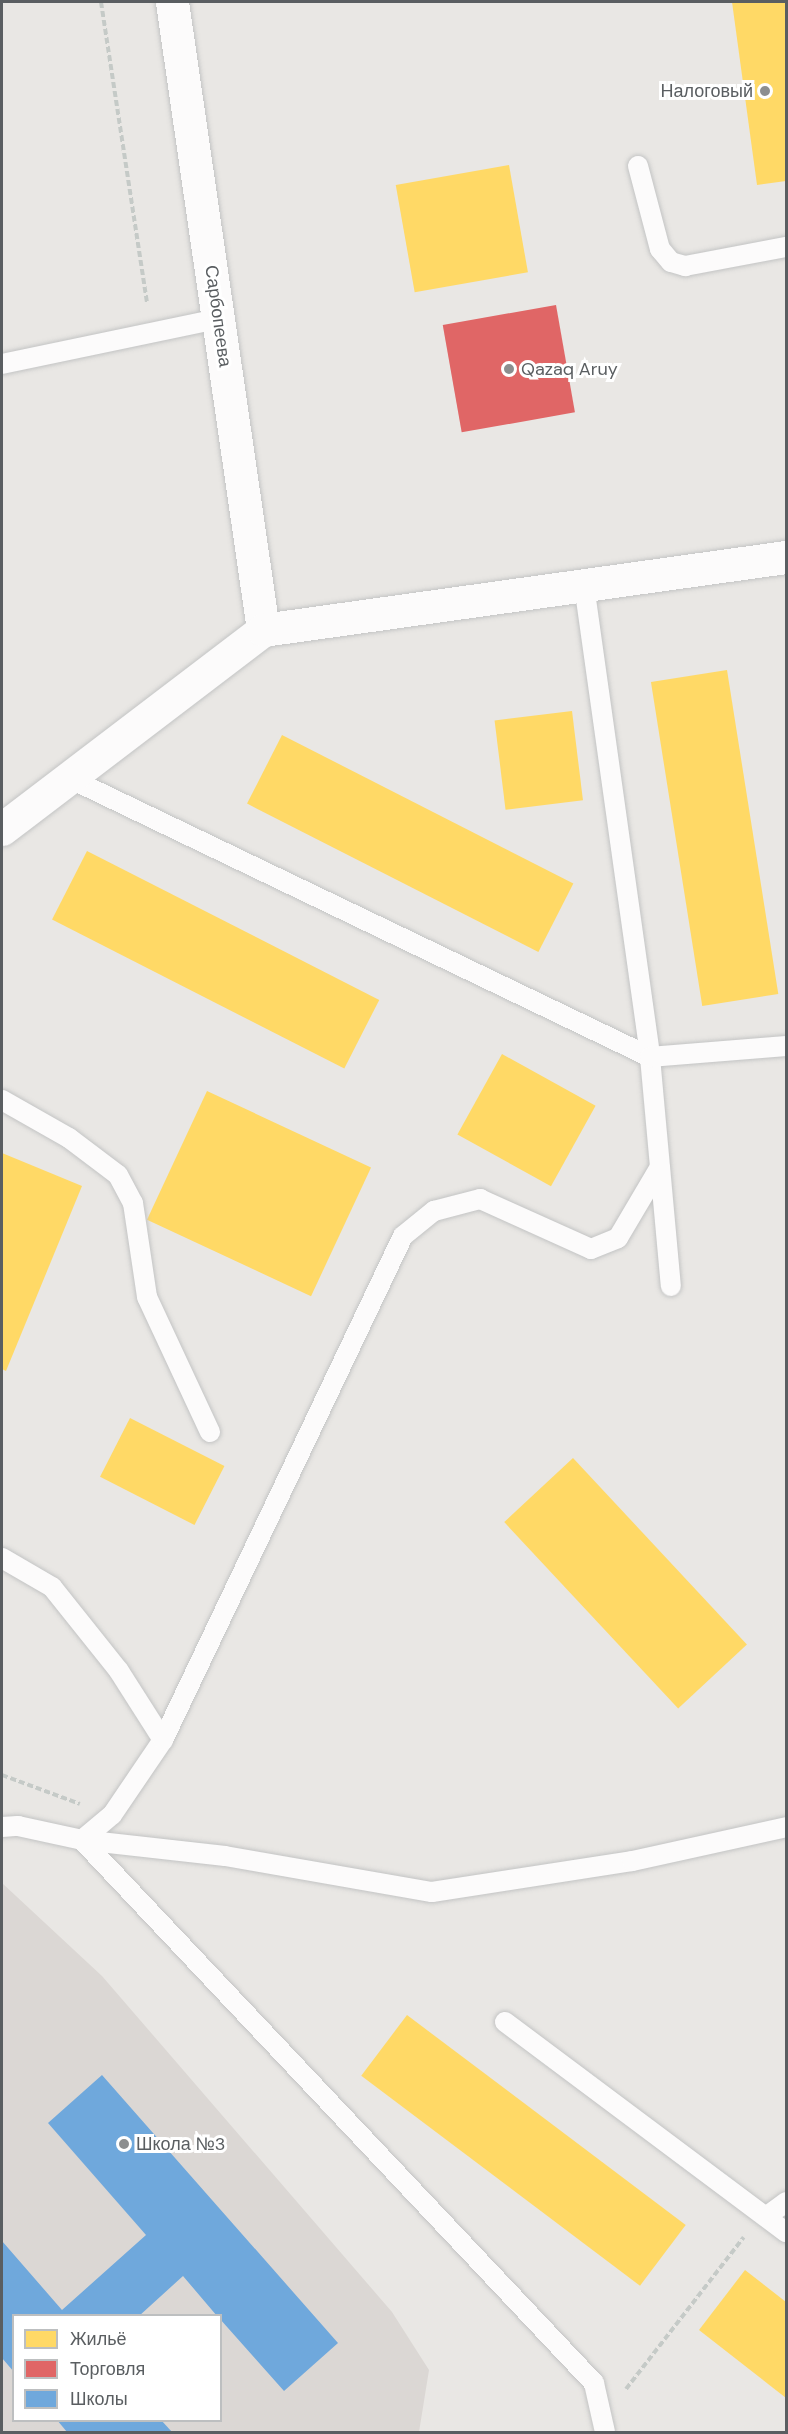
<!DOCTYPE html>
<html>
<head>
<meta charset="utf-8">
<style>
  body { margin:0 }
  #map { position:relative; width:788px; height:2434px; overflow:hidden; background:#e9e7e4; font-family:"DM Sans",sans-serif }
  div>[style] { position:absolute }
  .education>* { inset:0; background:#dbd7d4 }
  .homes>* { inset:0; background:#ffd966; transform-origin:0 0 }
  .shops>* { inset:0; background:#e06666; transform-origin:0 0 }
  .schools>* { inset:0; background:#6fa8dc }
  .path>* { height:4px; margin-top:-2px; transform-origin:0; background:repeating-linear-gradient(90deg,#c5cac7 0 6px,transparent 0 9px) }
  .roads { filter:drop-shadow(0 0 2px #c3c4c4) drop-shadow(0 0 2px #c3c4c4) }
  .lane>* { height:20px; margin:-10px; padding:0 10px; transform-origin:10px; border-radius:10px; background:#fcfbfb }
  .secondary>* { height:33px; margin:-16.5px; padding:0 16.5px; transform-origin:16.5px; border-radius:16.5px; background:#fcfbfb }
  .dots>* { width:16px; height:16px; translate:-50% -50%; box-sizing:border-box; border:3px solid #fff; border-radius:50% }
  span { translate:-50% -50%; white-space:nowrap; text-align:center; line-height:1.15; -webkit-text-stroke:6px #fff; paint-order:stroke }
  .poi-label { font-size:18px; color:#5a5e61 }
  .right { translate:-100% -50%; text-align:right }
  .left { translate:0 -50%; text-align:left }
  .street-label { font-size:18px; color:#5a5e61 }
  .frame { position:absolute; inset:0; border:3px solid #5a5e61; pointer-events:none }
  .legend { position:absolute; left:12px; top:2314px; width:210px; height:108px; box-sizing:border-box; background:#fff; border:2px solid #bdbfc0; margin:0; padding:8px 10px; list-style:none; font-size:18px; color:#5a5e61 }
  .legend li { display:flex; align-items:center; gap:12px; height:30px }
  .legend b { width:30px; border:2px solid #bdbfc0 }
</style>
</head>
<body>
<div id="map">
  <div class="education">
    <i style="clip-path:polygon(evenodd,2px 1883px,102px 1976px,392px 2312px,429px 2370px,419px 2432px,2px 2432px,2px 1883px,14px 2316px,220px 2316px,220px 2420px,14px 2420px,14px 2316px)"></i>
  </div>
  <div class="homes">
    <i style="clip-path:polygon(732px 2px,786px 2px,786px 181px,757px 185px)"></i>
    <i style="left:509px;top:165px;width:109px;height:115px;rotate:80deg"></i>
    <i style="left:727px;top:670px;width:328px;height:77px;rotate:81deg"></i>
    <i style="left:572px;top:711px;width:90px;height:78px;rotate:83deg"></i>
    <i style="left:282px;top:735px;width:327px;height:77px;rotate:27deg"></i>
    <i style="left:87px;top:851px;width:328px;height:77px;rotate:27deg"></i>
    <i style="left:502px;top:1054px;width:107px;height:92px;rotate:29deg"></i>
    <i style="left:207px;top:1091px;width:181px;height:142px;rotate:25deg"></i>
    <i style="clip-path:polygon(2px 1153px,82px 1186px,6px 1371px,2px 1369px)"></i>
    <i style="left:130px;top:1418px;width:106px;height:66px;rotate:27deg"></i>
    <i style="left:573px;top:1458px;width:255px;height:94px;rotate:47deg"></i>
    <i style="left:407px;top:2015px;width:349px;height:76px;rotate:37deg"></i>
    <i style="clip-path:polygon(745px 2270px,786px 2302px,786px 2398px,699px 2330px)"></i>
  </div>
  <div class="shops">
    <i style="left:556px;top:305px;width:109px;height:115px;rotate:80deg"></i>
  </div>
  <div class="schools">
    <i style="clip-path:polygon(102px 2075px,338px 2343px,284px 2391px,220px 2319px,220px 2316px,217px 2316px,183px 2276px,139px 2316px,14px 2316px,14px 2372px,2px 2358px,2px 2241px,62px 2310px,146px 2235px,48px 2123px)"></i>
    <i style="clip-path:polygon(57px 2420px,161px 2420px,172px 2432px,67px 2432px)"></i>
  </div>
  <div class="path">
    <i style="left:101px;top:2px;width:304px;rotate:81.3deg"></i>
    <i style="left:2px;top:1775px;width:83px;rotate:20.4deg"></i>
    <i style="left:626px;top:2389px;width:192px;rotate:-52.2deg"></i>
  </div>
  <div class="roads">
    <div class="lane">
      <i style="left:638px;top:166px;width:86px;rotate:75.2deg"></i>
      <i style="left:660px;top:249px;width:17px;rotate:50deg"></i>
      <i style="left:671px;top:262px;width:15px;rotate:16deg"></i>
      <i style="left:685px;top:266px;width:103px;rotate:-10.7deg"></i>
      <i style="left:2px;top:364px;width:221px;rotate:-11.8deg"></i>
      <i style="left:584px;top:585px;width:477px;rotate:82deg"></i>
      <i style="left:650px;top:1057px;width:230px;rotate:84.8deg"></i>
      <i style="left:69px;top:778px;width:645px;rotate:25.65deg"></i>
      <i style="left:650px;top:1057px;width:136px;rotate:-4.6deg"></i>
      <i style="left:2px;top:1100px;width:77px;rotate:29.6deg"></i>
      <i style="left:69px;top:1138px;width:61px;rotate:37.1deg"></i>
      <i style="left:118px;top:1175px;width:32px;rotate:62deg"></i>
      <i style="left:133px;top:1203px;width:95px;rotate:81.5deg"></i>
      <i style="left:147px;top:1297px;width:149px;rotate:65deg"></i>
      <i style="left:2px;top:1558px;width:58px;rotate:30.1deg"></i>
      <i style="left:52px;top:1587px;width:107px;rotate:51.4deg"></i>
      <i style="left:119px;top:1671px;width:82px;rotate:57.5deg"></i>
      <i style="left:2px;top:1827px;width:16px;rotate:-4deg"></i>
      <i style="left:18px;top:1826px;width:66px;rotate:12.3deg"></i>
      <i style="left:82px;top:1840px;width:144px;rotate:6.4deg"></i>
      <i style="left:225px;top:1856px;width:210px;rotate:9.9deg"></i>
      <i style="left:432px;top:1892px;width:202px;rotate:-8.8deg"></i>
      <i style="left:632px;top:1861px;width:158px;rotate:-12.4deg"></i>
      <i style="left:505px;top:2022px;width:351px;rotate:36.8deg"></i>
      <i style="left:767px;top:2216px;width:24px;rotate:-36deg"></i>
      <i style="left:605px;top:2432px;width:50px;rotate:-102.7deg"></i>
      <i style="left:594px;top:2383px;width:746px;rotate:-133.32deg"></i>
      <i style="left:82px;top:1840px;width:39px;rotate:-40deg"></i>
      <i style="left:112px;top:1815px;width:91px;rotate:-55.8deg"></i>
      <i style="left:163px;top:1740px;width:558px;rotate:-64.54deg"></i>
      <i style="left:403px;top:1236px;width:40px;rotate:-39deg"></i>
      <i style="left:434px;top:1211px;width:48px;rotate:-14.6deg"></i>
      <i style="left:480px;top:1199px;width:122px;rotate:24.2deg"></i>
      <i style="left:591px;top:1249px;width:29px;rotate:-22deg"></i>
      <i style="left:618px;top:1238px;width:82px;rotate:-59.4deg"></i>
    </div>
    <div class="secondary">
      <i style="left:172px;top:2px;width:635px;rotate:81.75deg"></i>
      <i style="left:2px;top:829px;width:328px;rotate:-37.3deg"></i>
      <i style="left:263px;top:630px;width:528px;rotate:-7.95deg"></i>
    </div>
  </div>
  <div class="dots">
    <i style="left:765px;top:91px;background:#8c8e8f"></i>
    <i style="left:509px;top:369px;background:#8c8e8f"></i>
    <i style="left:124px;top:2144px;background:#8c8e8f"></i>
  </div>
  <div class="poi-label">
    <span class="right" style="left:753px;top:91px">Налоговый</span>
    <span class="left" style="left:521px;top:369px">Qazaq Aruy</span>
    <span class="left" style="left:136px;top:2144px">Школа №3</span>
  </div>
  <div class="street-label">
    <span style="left:218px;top:316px;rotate:82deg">Сарбопеева</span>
  </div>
  <div class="frame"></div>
  <ul class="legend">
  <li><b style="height:16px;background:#ffd966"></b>Жильё</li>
  <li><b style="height:16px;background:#e06666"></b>Торговля</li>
  <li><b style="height:16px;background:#6fa8dc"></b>Школы</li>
  </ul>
</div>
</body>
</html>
